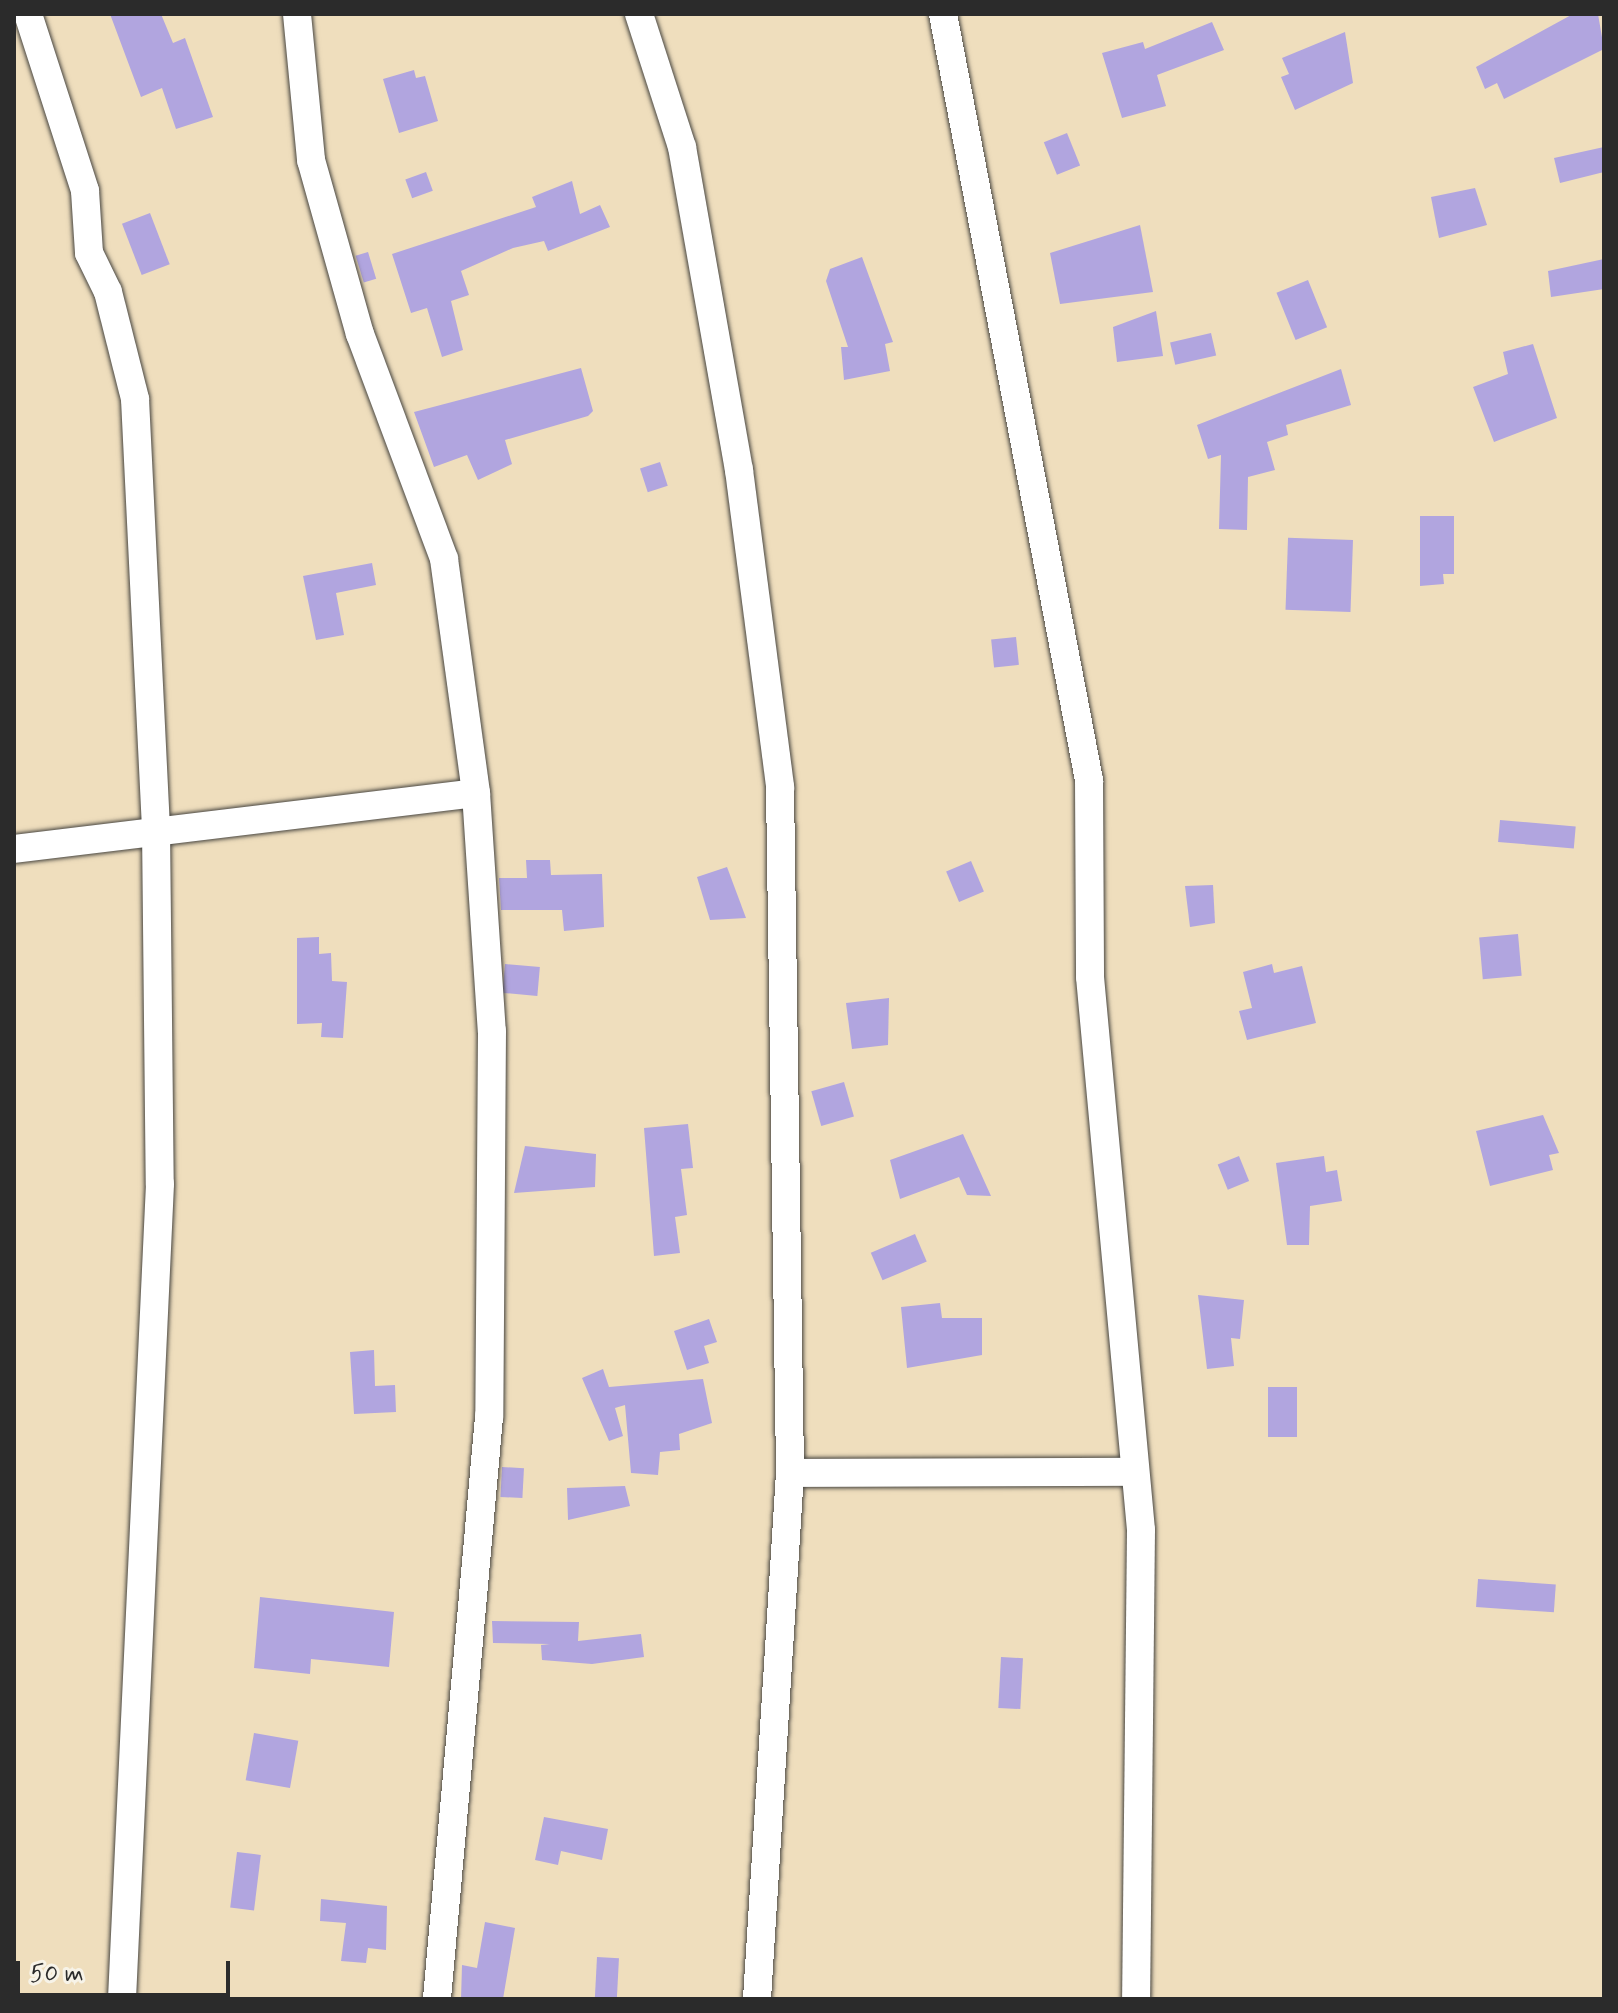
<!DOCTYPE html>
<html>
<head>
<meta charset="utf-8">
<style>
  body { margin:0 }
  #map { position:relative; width:1618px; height:2013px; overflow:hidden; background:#efdebd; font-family:Mynerve,sans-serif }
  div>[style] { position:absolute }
  .building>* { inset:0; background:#b1a5df; transform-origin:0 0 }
  .roads { filter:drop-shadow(0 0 2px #484641) drop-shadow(0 0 2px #484641) }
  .minor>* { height:28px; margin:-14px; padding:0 14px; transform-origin:14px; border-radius:14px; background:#fff }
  span { translate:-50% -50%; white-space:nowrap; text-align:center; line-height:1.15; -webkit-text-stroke:6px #f7f3e8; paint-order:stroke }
  .frame { position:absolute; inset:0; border:16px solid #2b2b2b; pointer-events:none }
  .scale { position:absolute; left:16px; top:1961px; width:214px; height:36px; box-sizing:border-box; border:4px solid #2b2b2b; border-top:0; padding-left:10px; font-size:24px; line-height:28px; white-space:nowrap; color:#2b2b2b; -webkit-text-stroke:6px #f7f3e8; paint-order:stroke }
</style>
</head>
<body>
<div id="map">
  <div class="building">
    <i style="clip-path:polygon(110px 14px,161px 14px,173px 43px,185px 38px,213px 117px,176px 129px,162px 88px,141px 97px)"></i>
    <i style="clip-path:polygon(1573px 14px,1598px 14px,1604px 49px,1504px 99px,1497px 83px,1485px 89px,1476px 67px)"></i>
    <i style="clip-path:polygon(1212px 22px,1224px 50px,1157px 75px,1166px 106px,1122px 118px,1102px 53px,1143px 42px,1145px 49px)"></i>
    <i style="clip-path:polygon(1345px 32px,1353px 83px,1295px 110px,1281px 77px,1289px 74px,1282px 58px)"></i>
    <i style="clip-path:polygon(414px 70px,416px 78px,425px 76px,438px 121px,399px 133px,383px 79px)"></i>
    <i style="left:1067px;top:133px;width:35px;height:25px;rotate:68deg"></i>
    <i style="clip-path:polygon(1604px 147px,1604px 172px,1560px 183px,1554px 158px)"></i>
    <i style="left:426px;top:172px;width:20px;height:22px;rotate:70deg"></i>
    <i style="clip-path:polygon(572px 181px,580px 214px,600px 205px,610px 227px,548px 251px,544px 241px,513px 248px,461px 271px,469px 295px,451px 301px,463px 350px,442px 357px,427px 308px,411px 313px,392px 254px,536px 207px,532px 197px)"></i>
    <i style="clip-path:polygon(1475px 188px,1487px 225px,1439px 238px,1431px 197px)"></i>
    <i style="left:150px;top:213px;width:55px;height:30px;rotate:69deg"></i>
    <i style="clip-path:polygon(1140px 225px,1153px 292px,1060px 304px,1050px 253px)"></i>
    <i style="left:368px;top:252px;width:28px;height:13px;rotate:73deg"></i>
    <i style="clip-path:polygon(862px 257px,893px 342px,885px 344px,890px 371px,844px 380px,841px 347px,848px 347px,826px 281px,830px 269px)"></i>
    <i style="clip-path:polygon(1604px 259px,1604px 289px,1551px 297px,1548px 271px)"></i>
    <i style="left:1308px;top:280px;width:51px;height:34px;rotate:68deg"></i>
    <i style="clip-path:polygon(1156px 311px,1163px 356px,1117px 362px,1113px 327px)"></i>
    <i style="left:1211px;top:333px;width:23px;height:42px;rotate:77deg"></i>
    <i style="clip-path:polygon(1533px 344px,1557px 418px,1494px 442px,1473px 387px,1508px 374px,1503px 352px)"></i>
    <i style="clip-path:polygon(581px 368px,593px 411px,588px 416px,505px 440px,512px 464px,478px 480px,467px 455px,434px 467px,414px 412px)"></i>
    <i style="clip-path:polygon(1341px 369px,1351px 405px,1286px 425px,1288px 435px,1267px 442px,1275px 470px,1248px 477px,1247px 530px,1219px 529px,1221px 455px,1208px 459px,1197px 425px)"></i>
    <i style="left:660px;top:462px;width:25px;height:21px;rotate:72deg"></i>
    <i style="clip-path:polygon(1420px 516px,1454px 516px,1454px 574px,1443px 574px,1444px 584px,1420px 586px)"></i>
    <i style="left:1353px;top:540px;width:72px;height:65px;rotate:92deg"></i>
    <i style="clip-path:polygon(372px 563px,376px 585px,336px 593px,344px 635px,316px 640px,303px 576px)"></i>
    <i style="left:1016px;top:637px;width:28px;height:25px;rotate:84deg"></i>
    <i style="left:1500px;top:820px;width:76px;height:22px;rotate:5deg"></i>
    <i style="clip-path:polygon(526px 860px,550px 860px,551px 875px,602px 874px,604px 927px,564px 931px,562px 910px,501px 910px,499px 878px,527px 878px)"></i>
    <i style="left:971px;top:861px;width:33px;height:27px;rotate:67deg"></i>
    <i style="clip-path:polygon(727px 867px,746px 918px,710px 920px,697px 877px)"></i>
    <i style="clip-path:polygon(1213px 885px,1215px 923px,1190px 927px,1185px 886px)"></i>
    <i style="left:1518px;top:934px;width:42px;height:39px;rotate:85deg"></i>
    <i style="clip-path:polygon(319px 937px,319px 954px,331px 953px,332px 981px,347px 982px,343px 1038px,321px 1037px,322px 1023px,297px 1024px,297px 938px)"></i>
    <i style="left:505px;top:964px;width:35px;height:29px;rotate:5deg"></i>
    <i style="clip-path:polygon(1272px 964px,1274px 973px,1302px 966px,1316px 1023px,1247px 1040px,1239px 1011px,1252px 1008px,1243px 972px)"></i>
    <i style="clip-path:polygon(889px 998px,888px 1045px,852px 1049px,846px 1003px)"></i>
    <i style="left:844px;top:1082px;width:36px;height:34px;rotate:74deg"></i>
    <i style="clip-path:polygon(1543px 1115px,1559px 1153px,1549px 1155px,1553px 1170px,1490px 1186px,1476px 1131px)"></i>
    <i style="clip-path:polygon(688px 1124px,693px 1168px,681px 1169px,687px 1215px,675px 1217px,680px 1253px,654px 1256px,644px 1128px)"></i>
    <i style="clip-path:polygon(963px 1134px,991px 1196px,967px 1195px,959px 1177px,900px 1199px,890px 1160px)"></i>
    <i style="clip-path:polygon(525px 1146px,596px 1154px,595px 1187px,514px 1193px)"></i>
    <i style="left:1239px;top:1156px;width:27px;height:23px;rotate:68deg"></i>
    <i style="clip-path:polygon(1324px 1156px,1326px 1172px,1337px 1170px,1342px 1201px,1310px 1206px,1309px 1245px,1287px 1245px,1276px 1163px)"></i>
    <i style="left:915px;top:1234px;width:30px;height:48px;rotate:67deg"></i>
    <i style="clip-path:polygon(1198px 1295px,1244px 1300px,1240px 1339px,1231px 1338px,1234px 1366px,1207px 1369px)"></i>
    <i style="clip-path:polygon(940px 1303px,942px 1318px,982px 1318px,982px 1355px,907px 1368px,901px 1307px)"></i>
    <i style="clip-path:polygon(709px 1319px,717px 1342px,704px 1346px,709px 1363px,687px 1370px,674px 1331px)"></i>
    <i style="clip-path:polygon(374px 1350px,375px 1386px,395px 1385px,396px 1412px,354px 1414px,350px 1352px)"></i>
    <i style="clip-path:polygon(603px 1369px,609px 1387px,703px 1379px,712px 1423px,679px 1434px,680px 1450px,660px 1452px,658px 1475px,631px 1473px,625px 1405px,615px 1408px,623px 1436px,609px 1441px,582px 1378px)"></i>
    <i style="left:1268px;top:1387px;width:29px;height:50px"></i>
    <i style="left:502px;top:1467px;width:22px;height:30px;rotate:3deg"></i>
    <i style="clip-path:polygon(625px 1486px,630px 1506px,568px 1520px,567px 1488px)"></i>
    <i style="left:1478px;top:1579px;width:78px;height:28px;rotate:4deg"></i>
    <i style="clip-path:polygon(260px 1597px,394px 1612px,389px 1667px,311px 1659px,310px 1674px,254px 1668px)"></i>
    <i style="clip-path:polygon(492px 1621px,579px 1622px,578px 1641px,641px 1634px,644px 1657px,592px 1664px,542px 1660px,541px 1645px,550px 1644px,493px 1643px)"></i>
    <i style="left:1001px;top:1657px;width:22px;height:51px;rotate:3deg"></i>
    <i style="left:254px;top:1733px;width:45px;height:48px;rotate:10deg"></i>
    <i style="clip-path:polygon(544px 1817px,608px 1829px,602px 1860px,561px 1851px,558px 1865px,535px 1860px)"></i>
    <i style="left:237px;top:1852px;width:24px;height:56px;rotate:7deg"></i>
    <i style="clip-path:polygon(321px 1899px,387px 1906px,386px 1950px,368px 1948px,366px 1963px,341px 1961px,346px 1923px,320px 1921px)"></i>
    <i style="clip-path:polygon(485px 1922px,515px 1928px,503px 1999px,461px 1999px,462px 1965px,477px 1968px)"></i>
    <i style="left:597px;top:1957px;width:22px;height:42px;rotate:3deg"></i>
  </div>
  <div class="roads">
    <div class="minor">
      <i style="left:28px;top:14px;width:186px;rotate:72.1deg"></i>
      <i style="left:85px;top:191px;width:62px;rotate:86.3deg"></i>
      <i style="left:89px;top:253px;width:43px;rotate:64deg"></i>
      <i style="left:108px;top:292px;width:110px;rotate:75.8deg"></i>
      <i style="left:135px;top:399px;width:430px;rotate:87.2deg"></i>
      <i style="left:156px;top:828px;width:356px;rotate:89.4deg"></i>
      <i style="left:160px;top:1184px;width:816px;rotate:92.67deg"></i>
      <i style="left:297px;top:14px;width:147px;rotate:84.5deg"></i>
      <i style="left:311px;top:160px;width:181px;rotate:74.3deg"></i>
      <i style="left:360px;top:334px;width:240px;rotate:69.5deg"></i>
      <i style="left:444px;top:559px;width:236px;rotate:82.2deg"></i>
      <i style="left:476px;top:793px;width:239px;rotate:86.2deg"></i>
      <i style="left:492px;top:1031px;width:386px;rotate:90.4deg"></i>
      <i style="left:489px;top:1417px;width:584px;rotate:95.11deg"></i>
      <i style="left:639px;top:14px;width:140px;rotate:72.1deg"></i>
      <i style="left:682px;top:147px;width:328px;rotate:80deg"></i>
      <i style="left:739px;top:470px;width:320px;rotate:82.6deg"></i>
      <i style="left:780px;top:787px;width:686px;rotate:89.16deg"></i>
      <i style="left:790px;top:1473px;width:527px;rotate:93.59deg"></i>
      <i style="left:943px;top:14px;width:780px;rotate:79.21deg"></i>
      <i style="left:1089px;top:780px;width:197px;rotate:89.7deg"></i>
      <i style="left:1090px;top:977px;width:555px;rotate:84.73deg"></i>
      <i style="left:1141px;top:1530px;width:469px;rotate:90.6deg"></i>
      <i style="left:14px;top:849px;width:465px;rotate:-6.9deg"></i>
      <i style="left:790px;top:1473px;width:345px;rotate:-0.2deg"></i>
    </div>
  </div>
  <div class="frame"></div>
  <div class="scale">50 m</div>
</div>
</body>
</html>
